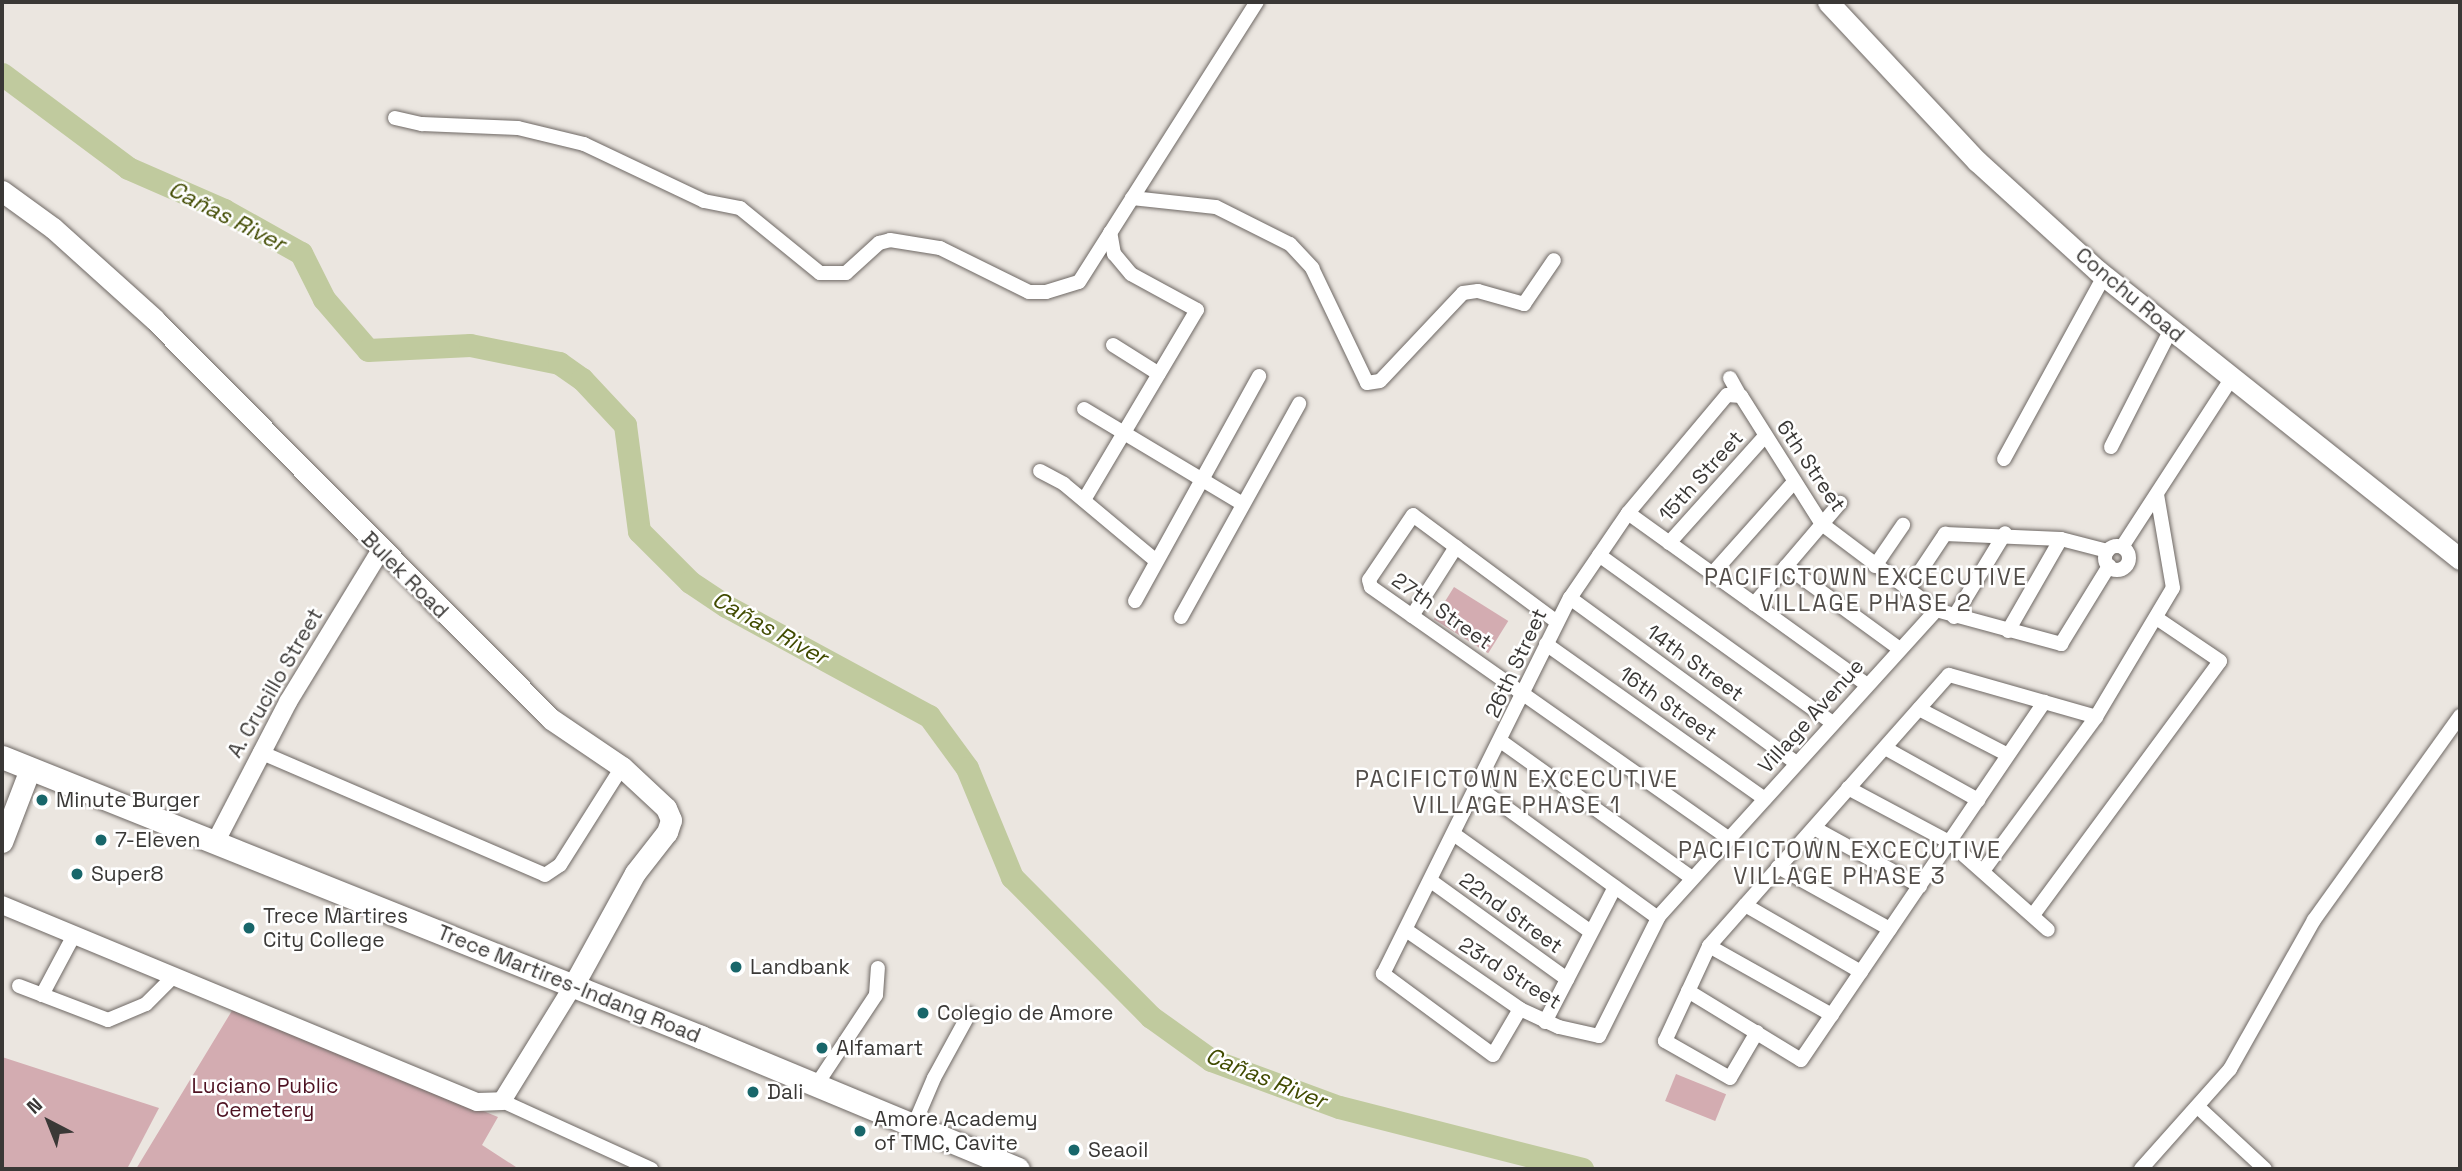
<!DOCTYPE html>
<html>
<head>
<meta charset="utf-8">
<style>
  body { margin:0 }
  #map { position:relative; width:2462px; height:1171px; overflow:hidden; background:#ebe6e0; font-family:"Space Grotesk",sans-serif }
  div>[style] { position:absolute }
  .green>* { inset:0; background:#d3acb1; transform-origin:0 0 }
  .river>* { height:23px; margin:-11.5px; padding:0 11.5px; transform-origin:11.5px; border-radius:11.5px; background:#c0ca9e }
  .roads { filter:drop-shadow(0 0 2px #6e6864) drop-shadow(0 0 2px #6e6864) }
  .minor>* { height:14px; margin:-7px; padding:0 7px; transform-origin:7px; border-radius:7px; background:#fff }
  .minor>.ring { margin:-7px; padding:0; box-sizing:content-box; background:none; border:14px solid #fff; border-radius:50% }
  .tertiary>* { height:18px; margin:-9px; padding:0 9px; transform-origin:9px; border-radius:9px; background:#fff }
  .secondary>* { height:21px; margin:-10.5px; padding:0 10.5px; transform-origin:10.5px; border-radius:10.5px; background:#fff }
  .primary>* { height:23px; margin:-11.5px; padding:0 11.5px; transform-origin:11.5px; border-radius:11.5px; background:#fff }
  .dots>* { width:19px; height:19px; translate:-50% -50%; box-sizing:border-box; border:4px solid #fff; border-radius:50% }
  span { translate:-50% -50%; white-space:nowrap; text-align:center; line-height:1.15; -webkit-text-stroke:5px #fff; paint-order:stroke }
  .street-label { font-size:21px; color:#3a3836 }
  .poi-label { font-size:21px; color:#3a3836 }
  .left { translate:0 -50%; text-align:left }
  .park-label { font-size:21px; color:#4e1222 }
  .water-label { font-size:23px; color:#414b01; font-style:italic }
  .neighbourhood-label { font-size:23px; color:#524d49; letter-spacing:2px }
  .frame { position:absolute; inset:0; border:4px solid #3a3836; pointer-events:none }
  .north { position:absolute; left:14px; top:1087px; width:70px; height:70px; -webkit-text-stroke:5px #fff; paint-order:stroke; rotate:318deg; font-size:19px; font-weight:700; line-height:28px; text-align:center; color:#3a3836 }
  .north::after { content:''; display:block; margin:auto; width:24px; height:32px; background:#3a3836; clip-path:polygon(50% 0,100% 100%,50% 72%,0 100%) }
</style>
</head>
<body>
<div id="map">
  <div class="green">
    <i style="left:1454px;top:587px;width:64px;height:38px;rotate:32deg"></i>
    <i style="clip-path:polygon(233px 1009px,498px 1117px,482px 1145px,519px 1169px,136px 1169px)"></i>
    <i style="clip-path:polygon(2px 1057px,159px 1108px,127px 1169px,2px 1169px)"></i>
    <i style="left:1676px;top:1074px;width:54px;height:29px;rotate:22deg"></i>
  </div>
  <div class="river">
    <i style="left:2px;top:74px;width:157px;rotate:36.7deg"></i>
    <i style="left:128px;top:168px;width:105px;rotate:23.6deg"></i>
    <i style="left:224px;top:210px;width:88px;rotate:29.2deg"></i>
    <i style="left:301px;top:253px;width:51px;rotate:63.4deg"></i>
    <i style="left:324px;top:299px;width:67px;rotate:49.2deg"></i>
    <i style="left:368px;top:350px;width:102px;rotate:-2.8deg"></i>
    <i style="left:470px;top:345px;width:91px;rotate:11.4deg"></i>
    <i style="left:559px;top:363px;width:28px;rotate:35deg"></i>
    <i style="left:582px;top:379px;width:63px;rotate:46.9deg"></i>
    <i style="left:625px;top:425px;width:107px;rotate:82.5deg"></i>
    <i style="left:639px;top:531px;width:72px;rotate:45deg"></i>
    <i style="left:690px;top:582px;width:43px;rotate:33.7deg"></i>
    <i style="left:726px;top:606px;width:231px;rotate:28.5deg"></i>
    <i style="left:929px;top:716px;width:64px;rotate:53.8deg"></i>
    <i style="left:967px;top:768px;width:118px;rotate:67.6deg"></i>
    <i style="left:1012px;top:877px;width:197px;rotate:45.2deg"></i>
    <i style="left:1151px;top:1017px;width:74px;rotate:35.6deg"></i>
    <i style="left:1211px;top:1060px;width:136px;rotate:20.2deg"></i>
    <i style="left:1339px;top:1107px;width:251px;rotate:14.3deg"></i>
  </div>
  <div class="roads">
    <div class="minor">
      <i style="left:395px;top:118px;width:28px;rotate:13deg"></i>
      <i style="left:422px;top:124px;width:96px;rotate:2.4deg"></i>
      <i style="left:518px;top:128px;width:68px;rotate:13.6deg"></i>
      <i style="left:584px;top:144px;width:133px;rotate:25.4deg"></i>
      <i style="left:704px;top:201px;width:37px;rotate:11deg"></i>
      <i style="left:740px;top:208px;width:103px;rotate:39.1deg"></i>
      <i style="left:820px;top:273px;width:26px"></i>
      <i style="left:846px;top:273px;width:45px;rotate:-42.3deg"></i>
      <i style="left:879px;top:243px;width:11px;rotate:-15deg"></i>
      <i style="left:890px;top:240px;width:51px;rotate:9.1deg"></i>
      <i style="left:940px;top:248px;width:99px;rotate:26.3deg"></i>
      <i style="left:1029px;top:292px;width:17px"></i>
      <i style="left:1046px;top:292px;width:34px;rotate:-17deg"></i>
      <i style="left:1079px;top:282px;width:332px;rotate:-57.6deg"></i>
      <i style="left:1132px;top:198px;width:84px;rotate:6.1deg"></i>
      <i style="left:1216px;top:207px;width:83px;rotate:26.6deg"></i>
      <i style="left:1290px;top:244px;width:33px;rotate:47deg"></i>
      <i style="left:1312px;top:268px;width:127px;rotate:64.4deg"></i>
      <i style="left:1367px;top:383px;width:13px;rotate:-9deg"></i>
      <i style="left:1380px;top:381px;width:121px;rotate:-46.7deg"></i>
      <i style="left:1463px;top:293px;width:15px;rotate:-8deg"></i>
      <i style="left:1478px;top:291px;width:48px;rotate:15.8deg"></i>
      <i style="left:1524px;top:304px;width:53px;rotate:-55.7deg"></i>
      <i style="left:1113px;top:345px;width:54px;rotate:32.2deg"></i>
      <i style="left:1730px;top:378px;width:18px;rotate:61deg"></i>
      <i style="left:1084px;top:409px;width:185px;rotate:30.9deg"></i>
      <i style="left:2111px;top:447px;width:132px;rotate:-63deg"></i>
      <i style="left:2004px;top:459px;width:209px;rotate:-61.3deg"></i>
      <i style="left:1040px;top:471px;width:27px;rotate:28deg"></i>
      <i style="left:1064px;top:484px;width:120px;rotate:39.9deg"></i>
      <i style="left:1084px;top:500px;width:221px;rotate:-59.3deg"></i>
      <i style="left:1197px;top:310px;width:75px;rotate:-151.4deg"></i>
      <i style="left:1131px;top:274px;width:26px;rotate:-130deg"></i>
      <i style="left:1114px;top:254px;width:22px;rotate:-100deg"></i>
      <i style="left:1628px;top:513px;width:294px;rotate:35.7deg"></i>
      <i style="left:1669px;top:543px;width:144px;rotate:-48.1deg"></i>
      <i class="ring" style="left:2105px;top:546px;width:10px;height:10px"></i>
      <i style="left:2122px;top:547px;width:200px;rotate:-57deg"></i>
      <i style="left:1599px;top:555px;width:288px;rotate:35.7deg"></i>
      <i style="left:1786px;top:566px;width:141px;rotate:36.1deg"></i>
      <i style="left:1875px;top:566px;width:50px;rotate:-55.7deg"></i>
      <i style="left:1712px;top:574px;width:123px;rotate:-48.3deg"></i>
      <i style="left:1907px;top:591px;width:69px;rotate:-56.3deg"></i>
      <i style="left:1945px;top:534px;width:116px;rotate:2.5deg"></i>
      <i style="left:2061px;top:539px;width:48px;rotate:14.6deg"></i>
      <i style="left:1570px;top:598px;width:280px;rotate:36.1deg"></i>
      <i style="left:1135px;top:601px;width:257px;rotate:-61.1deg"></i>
      <i style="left:1754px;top:604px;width:133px;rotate:-49.6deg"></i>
      <i style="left:1412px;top:616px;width:82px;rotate:-57.5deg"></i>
      <i style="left:1181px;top:617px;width:244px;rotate:-61deg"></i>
      <i style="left:1954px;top:617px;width:98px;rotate:-58.7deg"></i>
      <i style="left:1557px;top:622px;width:179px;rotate:-143.4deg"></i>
      <i style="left:1413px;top:515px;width:78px;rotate:124.1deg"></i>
      <i style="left:1369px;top:580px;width:7px;rotate:74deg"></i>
      <i style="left:1371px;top:587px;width:438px;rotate:35.1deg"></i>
      <i style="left:2008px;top:631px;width:106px;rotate:-60.1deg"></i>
      <i style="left:1546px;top:644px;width:268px;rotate:35.3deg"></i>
      <i style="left:1919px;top:709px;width:100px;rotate:27.3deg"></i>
      <i style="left:1502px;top:742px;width:234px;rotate:35.6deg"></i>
      <i style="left:1885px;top:748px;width:107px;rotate:29.2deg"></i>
      <i style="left:260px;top:752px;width:310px;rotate:23.3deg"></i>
      <i style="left:545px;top:875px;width:18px;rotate:-34deg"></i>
      <i style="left:560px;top:865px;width:116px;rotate:-57.7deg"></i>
      <i style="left:1479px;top:788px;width:221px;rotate:36deg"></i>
      <i style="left:1848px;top:788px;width:115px;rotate:28.1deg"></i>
      <i style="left:1949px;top:842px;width:132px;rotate:41.6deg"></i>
      <i style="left:1814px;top:828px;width:121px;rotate:28.7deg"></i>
      <i style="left:1455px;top:835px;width:167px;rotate:35.5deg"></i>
      <i style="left:1778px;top:867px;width:128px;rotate:29deg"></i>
      <i style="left:1983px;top:871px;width:191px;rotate:-53.7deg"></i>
      <i style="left:2096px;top:717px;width:150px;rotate:-59.2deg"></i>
      <i style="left:2173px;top:588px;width:95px;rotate:-99.7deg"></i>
      <i style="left:1431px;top:881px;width:168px;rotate:35.8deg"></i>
      <i style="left:1745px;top:905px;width:134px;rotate:30deg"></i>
      <i style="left:2033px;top:915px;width:315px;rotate:-53.6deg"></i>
      <i style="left:2220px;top:661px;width:75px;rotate:-145.9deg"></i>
      <i style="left:1406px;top:930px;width:139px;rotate:34.7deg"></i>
      <i style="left:1520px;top:1009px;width:43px;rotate:24.8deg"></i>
      <i style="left:1559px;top:1027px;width:41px;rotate:12.7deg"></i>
      <i style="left:1599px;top:1036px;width:134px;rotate:-63.4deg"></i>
      <i style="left:1659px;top:916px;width:413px;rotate:-47.8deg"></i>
      <i style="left:1936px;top:610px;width:130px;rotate:15.2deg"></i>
      <i style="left:2061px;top:644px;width:92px;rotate:-58.4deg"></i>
      <i style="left:1709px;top:946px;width:141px;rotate:29.3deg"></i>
      <i style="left:19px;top:986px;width:95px;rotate:20.9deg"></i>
      <i style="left:108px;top:1020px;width:41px;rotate:-22.8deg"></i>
      <i style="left:146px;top:1004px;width:38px;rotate:-45deg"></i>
      <i style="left:1688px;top:991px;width:132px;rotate:31.4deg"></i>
      <i style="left:1801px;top:1060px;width:433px;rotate:-55.8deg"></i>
      <i style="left:42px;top:995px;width:68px;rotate:-61.9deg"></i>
      <i style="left:1520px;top:1009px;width:53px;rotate:120.4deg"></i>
      <i style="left:1493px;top:1055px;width:137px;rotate:-143.6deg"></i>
      <i style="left:1383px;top:974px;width:420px;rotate:-63.6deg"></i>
      <i style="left:1570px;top:598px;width:103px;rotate:-55.7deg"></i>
      <i style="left:1628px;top:513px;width:154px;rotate:-50deg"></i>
      <i style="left:1727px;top:395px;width:14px;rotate:4deg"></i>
      <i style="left:1741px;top:396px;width:151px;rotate:57.7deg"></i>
      <i style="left:1822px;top:524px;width:143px;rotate:37deg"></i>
      <i style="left:1545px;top:1022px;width:152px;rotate:-62.6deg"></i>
      <i style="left:1757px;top:1032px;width:53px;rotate:120.4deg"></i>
      <i style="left:1730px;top:1078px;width:75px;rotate:-150.4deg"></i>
      <i style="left:1665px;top:1041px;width:105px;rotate:-65.1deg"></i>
      <i style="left:1709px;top:946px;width:362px;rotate:-48.5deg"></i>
      <i style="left:1949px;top:675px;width:153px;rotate:15.9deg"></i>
      <i style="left:817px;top:1084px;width:107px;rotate:-56.5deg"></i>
      <i style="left:876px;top:995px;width:27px;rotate:-86deg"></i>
      <i style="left:502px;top:1101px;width:164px;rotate:24.5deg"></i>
      <i style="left:2198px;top:1107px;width:91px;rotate:42.8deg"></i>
      <i style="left:914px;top:1125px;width:51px;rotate:-66.9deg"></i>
      <i style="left:934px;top:1078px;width:73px;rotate:-61.3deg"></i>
      <i style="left:2141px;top:1169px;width:134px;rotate:-48.3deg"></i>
      <i style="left:2230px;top:1069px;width:171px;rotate:-60.6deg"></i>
      <i style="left:2314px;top:920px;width:251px;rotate:-54.4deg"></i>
    </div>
    <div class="tertiary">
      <i style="left:216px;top:841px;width:157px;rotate:-62.6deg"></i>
      <i style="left:288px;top:702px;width:177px;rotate:-58.6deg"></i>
      <i style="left:2px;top:905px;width:514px;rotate:22.53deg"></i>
      <i style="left:477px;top:1102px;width:25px;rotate:-2deg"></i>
      <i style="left:502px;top:1101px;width:135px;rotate:-58.3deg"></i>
    </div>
    <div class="secondary">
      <i style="left:1828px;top:2px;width:218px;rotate:46.9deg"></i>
      <i style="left:1977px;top:161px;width:164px;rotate:42.3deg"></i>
      <i style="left:2098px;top:271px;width:463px;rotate:38.5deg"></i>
      <i style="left:2px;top:191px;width:63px;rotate:36deg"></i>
      <i style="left:53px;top:228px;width:137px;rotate:42deg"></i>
      <i style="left:155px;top:320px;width:562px;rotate:45.22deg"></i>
      <i style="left:551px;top:719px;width:86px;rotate:34.1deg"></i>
      <i style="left:622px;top:767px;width:60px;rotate:43deg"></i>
      <i style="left:666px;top:808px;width:13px;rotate:67deg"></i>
      <i style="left:671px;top:820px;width:13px;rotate:108deg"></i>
      <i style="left:667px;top:832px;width:52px;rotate:128deg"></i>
      <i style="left:635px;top:873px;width:129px;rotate:118.8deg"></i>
      <i style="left:2px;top:842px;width:78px;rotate:-69deg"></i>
    </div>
    <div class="primary">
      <i style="left:2px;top:757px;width:753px;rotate:21.83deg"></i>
      <i style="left:701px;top:1037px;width:343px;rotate:22.6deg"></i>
    </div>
  </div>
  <div class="dots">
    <i style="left:42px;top:800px;background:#18666a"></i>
    <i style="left:101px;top:840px;background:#18666a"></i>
    <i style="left:77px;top:874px;background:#18666a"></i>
    <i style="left:249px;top:928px;background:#18666a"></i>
    <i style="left:736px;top:967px;background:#18666a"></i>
    <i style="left:923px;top:1013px;background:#18666a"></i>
    <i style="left:822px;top:1048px;background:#18666a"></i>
    <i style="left:753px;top:1092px;background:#18666a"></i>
    <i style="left:860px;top:1131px;background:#18666a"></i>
    <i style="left:1074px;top:1150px;background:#18666a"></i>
  </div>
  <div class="street-label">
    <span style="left:2130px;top:295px;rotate:40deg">Conchu Road</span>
    <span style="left:1811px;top:466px;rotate:56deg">6th Street</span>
    <span style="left:1701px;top:476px;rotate:-48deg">15th Street</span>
    <span style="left:405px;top:575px;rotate:45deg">Bulek Road</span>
    <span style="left:1442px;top:611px;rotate:35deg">27th Street</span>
    <span style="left:1516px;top:663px;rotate:-65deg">26th Street</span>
    <span style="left:1695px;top:663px;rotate:36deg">14th Street</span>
    <span style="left:275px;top:683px;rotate:-60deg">A. Crucillo Street</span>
    <span style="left:1668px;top:704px;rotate:35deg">16th Street</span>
    <span style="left:1811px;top:716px;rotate:-48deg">Village Avenue</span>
    <span style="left:1511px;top:913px;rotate:36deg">22nd Street</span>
    <span style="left:1510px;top:973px;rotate:32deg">23rd Street</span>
    <span style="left:569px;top:984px;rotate:22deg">Trece Martires-Indang Road</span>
  </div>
  <div class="poi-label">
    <span class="left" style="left:56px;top:800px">Minute Burger</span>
    <span class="left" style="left:115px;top:840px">7-Eleven</span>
    <span class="left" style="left:91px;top:874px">Super8</span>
    <span class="left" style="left:263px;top:928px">Trece Martires<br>City College</span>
    <span class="left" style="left:750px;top:967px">Landbank</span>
    <span class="left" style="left:937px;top:1013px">Colegio de Amore</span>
    <span class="left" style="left:836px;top:1048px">Alfamart</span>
    <span class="left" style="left:767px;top:1092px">Dali</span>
    <span class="left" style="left:874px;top:1131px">Amore Academy<br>of TMC, Cavite</span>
    <span class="left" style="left:1088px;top:1150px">Seaoil</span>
  </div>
  <div class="park-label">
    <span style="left:265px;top:1098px">Luciano Public<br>Cemetery</span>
  </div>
  <div class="water-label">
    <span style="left:227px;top:216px;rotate:27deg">Cañas River</span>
    <span style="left:770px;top:628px;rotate:29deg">Cañas River</span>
    <span style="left:1266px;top:1078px;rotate:22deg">Cañas River</span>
  </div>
  <div class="neighbourhood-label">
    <span style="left:1866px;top:590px">PACIFICTOWN EXCECUTIVE<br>VILLAGE PHASE 2</span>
    <span style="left:1517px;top:792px">PACIFICTOWN EXCECUTIVE<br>VILLAGE PHASE 1</span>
    <span style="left:1840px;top:863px">PACIFICTOWN EXCECUTIVE<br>VILLAGE PHASE 3</span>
  </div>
  <div class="frame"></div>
  <div class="north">N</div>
</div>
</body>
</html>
